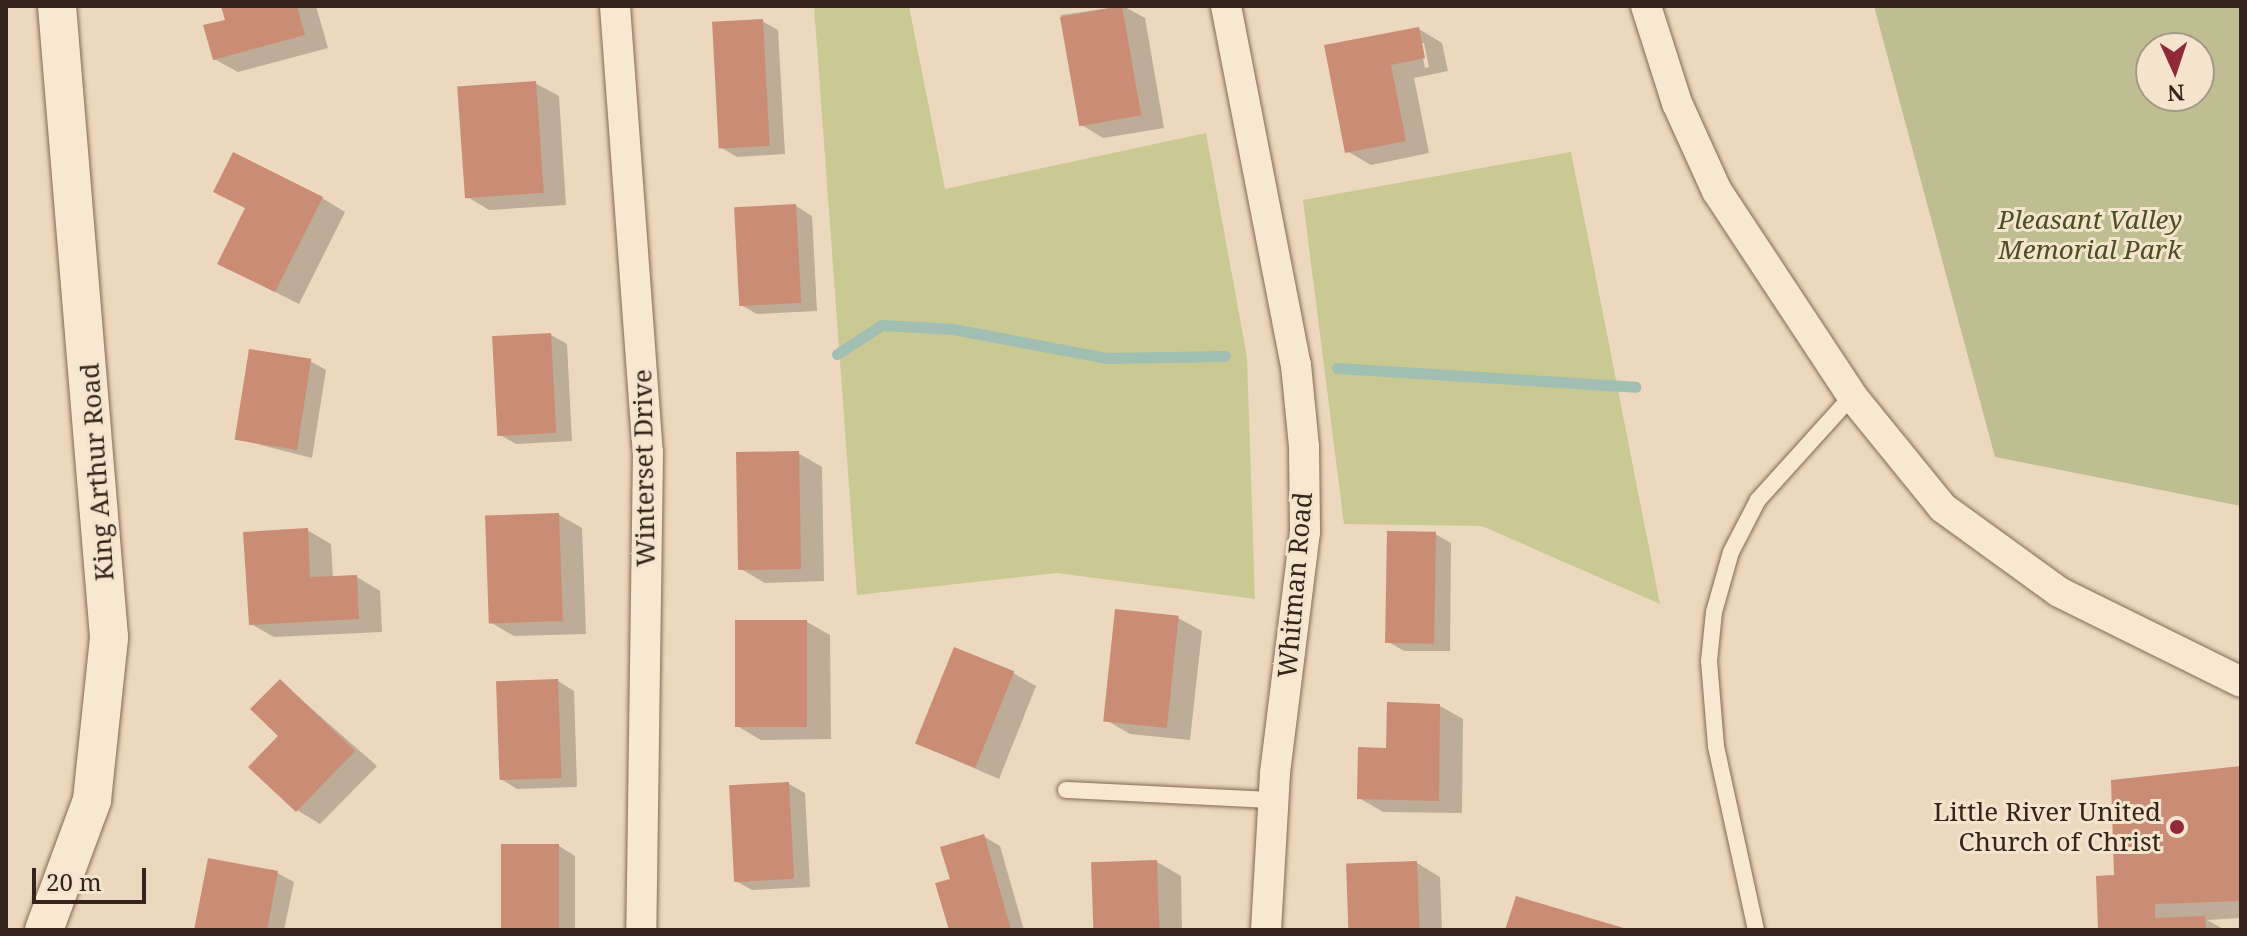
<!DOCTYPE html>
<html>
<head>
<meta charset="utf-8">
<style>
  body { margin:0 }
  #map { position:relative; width:2247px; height:936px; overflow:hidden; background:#ecd8be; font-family:"Noto Serif",serif }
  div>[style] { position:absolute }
  .green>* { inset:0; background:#cac993 }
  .cemetery>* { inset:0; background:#bebe92 }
  .shadow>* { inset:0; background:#0003 }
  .stream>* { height:11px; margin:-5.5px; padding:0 5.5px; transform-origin:5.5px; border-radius:5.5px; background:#a1beb2 }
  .building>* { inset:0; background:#ca8c75; transform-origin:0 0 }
  .roads { filter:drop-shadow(0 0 2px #846957) drop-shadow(0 0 2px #846957) }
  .service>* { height:16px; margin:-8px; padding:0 8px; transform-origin:8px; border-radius:8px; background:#f8e7d1 }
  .minor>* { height:30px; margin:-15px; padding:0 15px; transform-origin:15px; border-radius:15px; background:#f8e7d1 }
  .tertiary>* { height:38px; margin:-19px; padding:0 19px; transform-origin:19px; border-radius:19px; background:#f8e7d1 }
  .dots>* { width:22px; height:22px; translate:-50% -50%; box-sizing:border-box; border:4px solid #f4e4cd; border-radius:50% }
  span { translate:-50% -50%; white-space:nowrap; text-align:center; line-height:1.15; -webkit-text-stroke:6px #f4e4cd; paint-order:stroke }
  .park-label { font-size:26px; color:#4b5023; font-style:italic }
  .street-label { font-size:26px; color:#34241c }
  .poi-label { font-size:26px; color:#34241c }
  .right { translate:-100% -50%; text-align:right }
  .frame { position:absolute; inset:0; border:8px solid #34241c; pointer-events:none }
  .north { position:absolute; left:2135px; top:32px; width:80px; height:80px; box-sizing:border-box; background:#f4e4cd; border:2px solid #a79786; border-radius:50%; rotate:177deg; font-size:22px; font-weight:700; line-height:32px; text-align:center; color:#34241c }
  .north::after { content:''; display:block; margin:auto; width:28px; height:36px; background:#922938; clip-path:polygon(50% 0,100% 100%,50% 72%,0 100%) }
  .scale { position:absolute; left:32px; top:868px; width:114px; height:36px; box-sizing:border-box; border:4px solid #34241c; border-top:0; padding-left:10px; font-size:24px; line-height:28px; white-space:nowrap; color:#34241c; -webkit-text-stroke:6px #f4e4cd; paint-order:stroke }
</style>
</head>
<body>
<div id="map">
  <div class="green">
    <i style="clip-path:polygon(814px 6px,909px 6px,945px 189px,1206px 133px,1247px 357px,1255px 599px,1057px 573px,857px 595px)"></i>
    <i style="clip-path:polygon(1571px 152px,1608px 339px,1660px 604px,1482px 526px,1344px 524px,1303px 200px)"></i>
  </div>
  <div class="cemetery">
    <i style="clip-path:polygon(evenodd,1874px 6px,2241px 6px,2241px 506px,1995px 457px,1874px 6px,2151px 48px,2199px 48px,2199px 96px,2151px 96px,2151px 48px)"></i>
  </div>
  <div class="shadow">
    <i style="clip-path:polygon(223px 6px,316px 6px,328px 48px,238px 72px,214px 59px,227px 21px)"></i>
    <i style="clip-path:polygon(1123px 6px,1145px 18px,1164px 128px,1103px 138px,1080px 124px,1061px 15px)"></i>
    <i style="clip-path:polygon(762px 21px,778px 30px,785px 154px,737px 157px,720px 147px)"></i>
    <i style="clip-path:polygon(evenodd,1419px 29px,1442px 43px,1448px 71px,1414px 78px,1429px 153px,1371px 165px,1347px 151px,1326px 47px,1419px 29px,1420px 43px,1424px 43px,1429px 67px,1425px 68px,1420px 43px)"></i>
    <i style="clip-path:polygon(535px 83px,559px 96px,566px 205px,489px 210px,466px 196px)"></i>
    <i style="clip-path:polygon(215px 191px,322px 198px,345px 212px,299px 304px,243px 276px,247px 209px)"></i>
    <i style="clip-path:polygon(796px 206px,812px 216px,817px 311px,757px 314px,741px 305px)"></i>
    <i style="clip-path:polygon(551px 335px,567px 344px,572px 441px,516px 444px,500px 435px)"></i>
    <i style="clip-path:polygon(310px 361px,326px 370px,312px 458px,237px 439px)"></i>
    <i style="clip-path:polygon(798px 453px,822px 467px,824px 581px,765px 583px,741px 569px)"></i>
    <i style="clip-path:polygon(559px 515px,582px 528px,586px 634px,514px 636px,490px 622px)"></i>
    <i style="clip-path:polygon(307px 530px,331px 544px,333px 578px,357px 577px,380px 591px,382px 632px,274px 637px,251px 624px)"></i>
    <i style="clip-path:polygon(1435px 534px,1451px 543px,1450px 651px,1404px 651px,1387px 641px)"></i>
    <i style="clip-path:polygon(1178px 618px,1202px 631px,1190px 740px,1130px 734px,1106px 720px)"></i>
    <i style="clip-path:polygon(807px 622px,830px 635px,831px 739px,761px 740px,737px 726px)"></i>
    <i style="clip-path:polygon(1013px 673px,1036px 686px,999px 779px,918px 744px)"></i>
    <i style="clip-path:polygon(280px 681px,377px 766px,320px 824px,297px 810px,281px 736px)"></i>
    <i style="clip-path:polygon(558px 681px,574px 691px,577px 787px,517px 789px,501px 779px)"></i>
    <i style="clip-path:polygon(1440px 706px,1463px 719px,1462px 813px,1383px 812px,1359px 798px,1388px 750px)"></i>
    <i style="clip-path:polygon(2241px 768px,2241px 918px,2207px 920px,2225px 930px,2100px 930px,2116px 876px)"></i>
    <i style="clip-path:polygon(789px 784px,805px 793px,810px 887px,752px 890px,736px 881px)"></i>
    <i style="clip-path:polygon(983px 836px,1000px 846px,1024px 930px,951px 930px,953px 881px)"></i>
    <i style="clip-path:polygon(559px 846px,575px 856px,575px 930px,503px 930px)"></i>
    <i style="clip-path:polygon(1157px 862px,1181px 876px,1182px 930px,1095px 930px)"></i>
    <i style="clip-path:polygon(1417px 863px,1440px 877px,1442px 930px,1354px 930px,1348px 865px)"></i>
    <i style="clip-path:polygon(277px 873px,294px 882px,284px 930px,196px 930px)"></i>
  </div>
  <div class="stream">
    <i style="left:837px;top:354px;width:54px;rotate:-32.8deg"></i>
    <i style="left:882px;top:325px;width:71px;rotate:3.2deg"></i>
    <i style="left:953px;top:329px;width:156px;rotate:10.7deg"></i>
    <i style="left:1106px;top:358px;width:119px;rotate:-1deg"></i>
    <i style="left:1337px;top:368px;width:299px;rotate:3.6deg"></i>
  </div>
  <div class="building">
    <i style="clip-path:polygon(221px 6px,297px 6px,305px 35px,213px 60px,203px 25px,225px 20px)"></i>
    <i style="left:1122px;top:6px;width:111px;height:63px;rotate:80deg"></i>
    <i style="left:763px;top:19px;width:127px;height:51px;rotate:87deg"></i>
    <i style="clip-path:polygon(1419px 27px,1425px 58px,1391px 65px,1406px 141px,1345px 153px,1324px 45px)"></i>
    <i style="left:536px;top:81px;width:112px;height:79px;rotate:86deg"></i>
    <i style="clip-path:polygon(233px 152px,323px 197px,275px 292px,217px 264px,245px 208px,213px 192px)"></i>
    <i style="left:796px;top:204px;width:99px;height:62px;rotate:87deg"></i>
    <i style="left:551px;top:333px;width:100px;height:59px;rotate:87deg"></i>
    <i style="left:249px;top:349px;width:63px;height:92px;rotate:9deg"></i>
    <i style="left:799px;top:451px;width:118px;height:63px;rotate:89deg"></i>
    <i style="left:559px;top:513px;width:108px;height:74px;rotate:88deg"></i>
    <i style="clip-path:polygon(308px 528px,310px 577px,357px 575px,359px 619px,249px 625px,243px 532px)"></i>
    <i style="left:1387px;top:531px;width:49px;height:112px;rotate:1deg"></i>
    <i style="left:1115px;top:609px;width:64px;height:113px;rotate:6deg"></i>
    <i style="left:735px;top:620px;width:72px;height:107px"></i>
    <i style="left:954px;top:647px;width:65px;height:104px;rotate:22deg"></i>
    <i style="clip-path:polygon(280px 679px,355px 751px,296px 812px,248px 767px,278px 736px,250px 709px)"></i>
    <i style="left:558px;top:679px;width:99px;height:62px;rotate:88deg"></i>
    <i style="clip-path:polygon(1387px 702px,1440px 704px,1439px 801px,1357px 799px,1358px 747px,1386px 748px)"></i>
    <i style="clip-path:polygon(2241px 766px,2241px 901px,2155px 904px,2155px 918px,2205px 916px,2206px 930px,2098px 930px,2096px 876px,2114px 875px,2111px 780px)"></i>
    <i style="left:789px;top:782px;width:97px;height:60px;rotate:87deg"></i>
    <i style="clip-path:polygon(984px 834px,1011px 930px,949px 930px,935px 883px,950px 879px,940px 847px)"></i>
    <i style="left:559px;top:844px;width:86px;height:58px;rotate:90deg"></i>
    <i style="clip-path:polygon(208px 858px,278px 871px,267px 930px,194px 930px)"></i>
    <i style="left:1157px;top:860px;width:70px;height:66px;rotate:88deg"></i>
    <i style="left:1417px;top:861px;width:69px;height:71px;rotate:88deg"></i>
    <i style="clip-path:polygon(1516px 896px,1627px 929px,1627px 930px,1505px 930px)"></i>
  </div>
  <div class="roads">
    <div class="service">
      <i style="left:1066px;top:790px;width:207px;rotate:2.8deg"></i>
      <i style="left:1756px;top:930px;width:188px;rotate:-102.3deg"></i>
      <i style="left:1716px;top:746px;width:85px;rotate:-94.7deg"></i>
      <i style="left:1709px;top:661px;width:49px;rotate:-84.2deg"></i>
      <i style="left:1714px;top:612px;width:62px;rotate:-74.2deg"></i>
      <i style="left:1731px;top:552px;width:59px;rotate:-62.6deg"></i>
      <i style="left:1758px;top:500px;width:140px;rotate:-47.9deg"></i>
    </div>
    <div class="minor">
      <i style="left:615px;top:6px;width:447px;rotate:85.8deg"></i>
      <i style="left:648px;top:452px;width:478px;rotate:90.8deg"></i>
      <i style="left:1226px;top:6px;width:366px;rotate:79deg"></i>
      <i style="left:1296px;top:365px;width:82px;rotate:84.4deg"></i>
      <i style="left:1304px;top:447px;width:85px;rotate:89.3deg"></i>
      <i style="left:1305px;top:532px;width:244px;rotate:97.1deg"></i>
      <i style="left:1275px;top:774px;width:156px;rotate:93.3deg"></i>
      <i style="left:1646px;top:6px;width:102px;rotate:72.3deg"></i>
      <i style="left:1677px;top:103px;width:97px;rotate:65.6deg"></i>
      <i style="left:1717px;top:191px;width:245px;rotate:56.6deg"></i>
      <i style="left:1852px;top:396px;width:144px;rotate:50.9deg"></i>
      <i style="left:1943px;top:508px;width:143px;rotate:35.9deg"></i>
      <i style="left:2059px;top:592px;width:203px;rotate:26.3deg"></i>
    </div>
    <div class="tertiary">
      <i style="left:44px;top:930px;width:139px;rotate:-69.7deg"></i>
      <i style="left:92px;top:800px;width:164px;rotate:-84deg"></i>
      <i style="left:109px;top:637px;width:633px;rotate:-94.71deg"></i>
    </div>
  </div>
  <div class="dots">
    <i style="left:2177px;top:827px;background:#922938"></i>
  </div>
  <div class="park-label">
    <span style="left:2090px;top:235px">Pleasant Valley<br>Memorial Park</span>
  </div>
  <div class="street-label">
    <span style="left:644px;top:468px;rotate:-91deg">Winterset Drive</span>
    <span style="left:97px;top:472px;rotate:-94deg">King Arthur Road</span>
    <span style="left:1295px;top:585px;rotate:-85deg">Whitman Road</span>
  </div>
  <div class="poi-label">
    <span class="right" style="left:2161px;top:827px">Little River United<br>Church of Christ</span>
  </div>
  <div class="frame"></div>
  <div class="north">N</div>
  <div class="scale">20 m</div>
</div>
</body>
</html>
